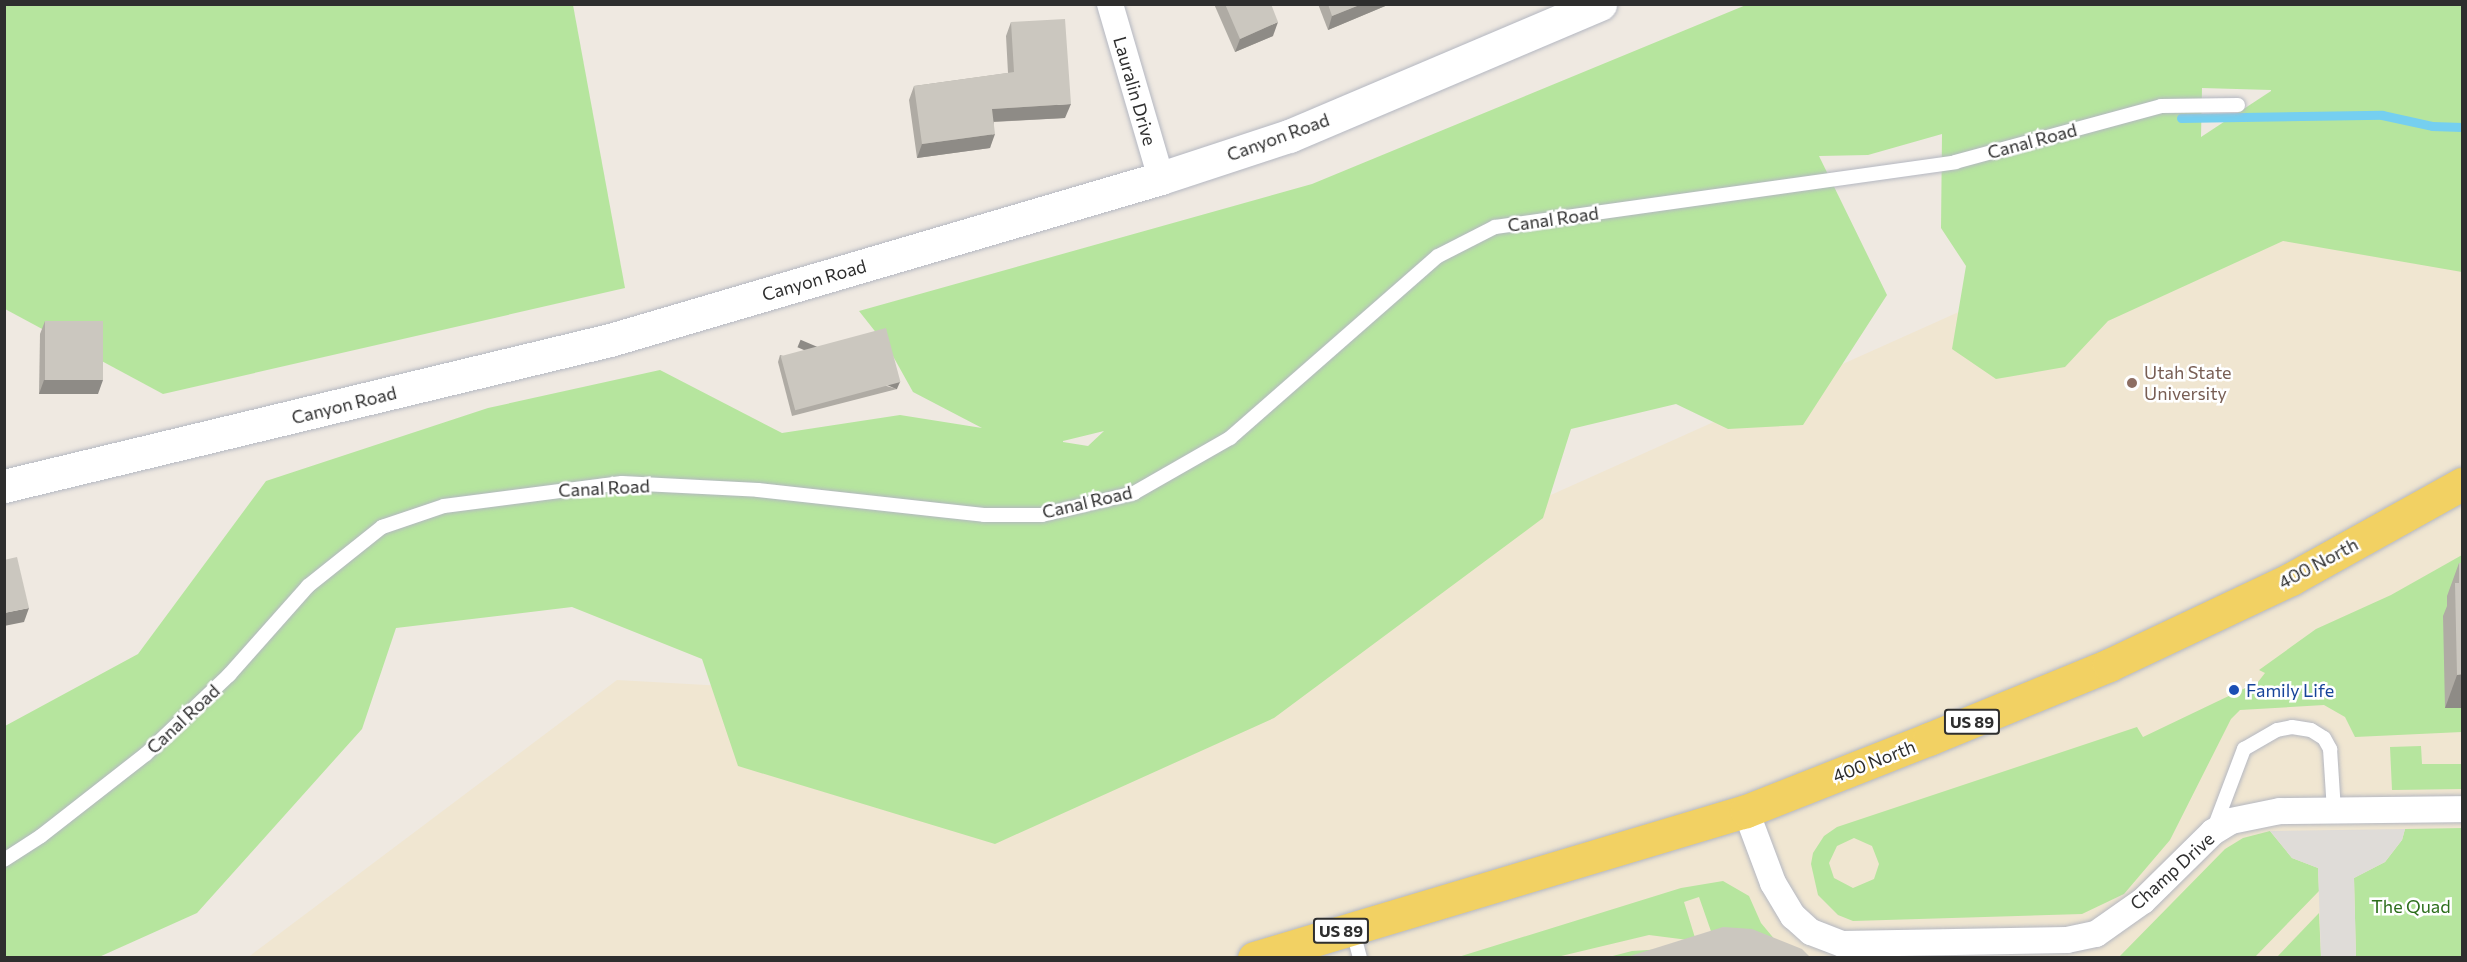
<!DOCTYPE html>
<html>
<head>
<meta charset="utf-8">
<style>
  body { margin:0 }
  #map { position:relative; width:2467px; height:962px; overflow:hidden; background:#efe9e1; font-family:Commissioner,sans-serif }
  div>[style] { position:absolute }
  .education>* { inset:0; background:#f0e6d1 }
  .green>* { inset:0; background:#b6e59e }
  .plaza>* { inset:0; background:#dfdcd8 }
  .stream>* { height:9px; margin:-4.5px; padding:0 4.5px; transform-origin:4.5px; border-radius:4.5px; background:#75cff0 }
  .roads { filter:drop-shadow(0 0 2px #b4b7c1) drop-shadow(0 0 2px #b4b7c1) }
  .service>* { height:14px; margin:-7px; padding:0 7px; transform-origin:7px; border-radius:7px; background:#fff }
  .minor>* { height:26px; margin:-13px; padding:0 13px; transform-origin:13px; border-radius:13px; background:#fff }
  .tertiary>* { height:33px; margin:-16.5px; padding:0 16.5px; transform-origin:16.5px; border-radius:16.5px; background:#fff }
  .primary>* { height:33px; margin:-16.5px; padding:0 16.5px; transform-origin:16.5px; border-radius:16.5px; background:#f2d163 }
  .wall>* { inset:0; background:#afaba4 }
  .shaded-wall>* { inset:0; background:#8e8b86; transform-origin:0 0 }
  .building>* { inset:0; background:#cbc7bf; transform-origin:0 0 }
  .dots>* { width:16px; height:16px; translate:-50% -50%; box-sizing:border-box; border:3px solid #fff; border-radius:50% }
  span { translate:-50% -50%; white-space:nowrap; text-align:center; line-height:1.15; -webkit-text-stroke:5px #fff; paint-order:stroke }
  .shield-label span { padding:2px 4px; background:#fff; border:2px solid; border-radius:4px; -webkit-text-stroke-width:0 }
  .shield-label { font-size:16px; color:#2e2e2e; font-weight:700 }
  .street-label { font-size:18px; color:#2e2e2e }
  .education-label { font-size:18px; color:#785e54 }
  .left { translate:0 -50%; text-align:left }
  .transit-label { font-size:18px; color:#164399 }
  .park-label { font-size:18px; color:#2c6e1b }
  .frame { position:absolute; inset:0; border:6px solid #2e2e2e; pointer-events:none }
</style>
</head>
<body>
<div id="map">
  <div class="education">
    <i style="clip-path:polygon(2462px 86px,2462px 957px,247px 958px,617px 680px,1081px 706px)"></i>
  </div>
  <div class="green">
    <i style="clip-path:polygon(4px 5px,573px 5px,625px 288px,163px 394px,5px 309px)"></i>
    <i style="clip-path:polygon(evenodd,1746px 5px,2462px 5px,2462px 272px,2283px 241px,2108px 321px,2065px 367px,1996px 379px,1952px 349px,1966px 266px,1941px 228px,1942px 134px,1868px 155px,1819px 156px,1887px 295px,1803px 425px,1728px 429px,1676px 404px,1571px 429px,1543px 518px,1274px 718px,995px 844px,738px 766px,702px 659px,572px 607px,396px 628px,362px 729px,197px 913px,99px 957px,5px 958px,5px 726px,138px 654px,266px 481px,488px 408px,660px 370px,782px 433px,900px 415px,982px 428px,913px 392px,889px 349px,859px 311px,1312px 184px,1746px 5px,2202px 88px,2271px 90px,2271px 91px,2201px 137px,2202px 88px,1746px 5px,1104px 431px,1088px 446px,1063px 442px,1063px 441px,1104px 431px)"></i>
    <i style="clip-path:polygon(evenodd,2462px 555px,2462px 732px,2355px 737px,2345px 717px,2324px 705px,2240px 710px,2231px 719px,2170px 840px,2124px 894px,2082px 914px,1853px 921px,1838px 915px,1818px 895px,1811px 864px,1813px 853px,1824px 836px,1837px 827px,2137px 727px,2143px 737px,2258px 682px,2265px 673px,2259px 670px,2316px 629px,2391px 595px,2462px 555px,1854px 838px,1872px 846px,1879px 864px,1874px 879px,1853px 888px,1834px 878px,1829px 863px,1837px 846px,1854px 838px)"></i>
    <i style="clip-path:polygon(2421px 746px,2422px 764px,2462px 764px,2462px 789px,2392px 790px,2390px 747px)"></i>
    <i style="clip-path:polygon(2462px 828px,2462px 957px,2356px 957px,2354px 878px,2385px 862px,2402px 840px,2405px 829px)"></i>
    <i style="clip-path:polygon(2270px 831px,2292px 858px,2318px 868px,2319px 891px,2255px 957px,2118px 958px,2225px 849px,2243px 838px)"></i>
    <i style="clip-path:polygon(1723px 881px,1749px 896px,1761px 923px,1776px 941px,1803px 956px,1869px 957px,1751px 957px,1713px 937px,1699px 897px,1684px 902px,1696px 941px,1649px 935px,1557px 957px,1455px 958px,1681px 888px)"></i>
    <i style="clip-path:polygon(2319px 913px,2321px 957px,2277px 957px)"></i>
    <i style="clip-path:polygon(1664px 949px,1715px 958px,1605px 958px,1632px 951px)"></i>
  </div>
  <div class="plaza">
    <i style="clip-path:polygon(2405px 829px,2402px 840px,2385px 862px,2354px 878px,2356px 957px,2321px 957px,2318px 868px,2292px 858px,2270px 831px)"></i>
  </div>
  <div class="stream">
    <i style="left:2181px;top:118px;width:201px;rotate:-0.9deg"></i>
    <i style="left:2382px;top:115px;width:51px;rotate:12.4deg"></i>
    <i style="left:2432px;top:126px;width:30px;rotate:2deg"></i>
  </div>
  <div class="roads">
    <div class="service">
      <i style="left:2214px;top:828px;width:85px;rotate:-69.2deg"></i>
      <i style="left:2244px;top:749px;width:38px;rotate:-30deg"></i>
      <i style="left:2277px;top:730px;width:15px;rotate:-11deg"></i>
      <i style="left:2292px;top:727px;width:19px;rotate:9deg"></i>
      <i style="left:2311px;top:730px;width:15px;rotate:32deg"></i>
      <i style="left:2324px;top:738px;width:13px;rotate:61deg"></i>
      <i style="left:2330px;top:749px;width:62px;rotate:86.3deg"></i>
      <i style="left:4px;top:860px;width:44px;rotate:-33deg"></i>
      <i style="left:41px;top:836px;width:133px;rotate:-38deg"></i>
      <i style="left:146px;top:754px;width:115px;rotate:-43.6deg"></i>
      <i style="left:229px;top:675px;width:119px;rotate:-48.4deg"></i>
      <i style="left:308px;top:586px;width:95px;rotate:-38.6deg"></i>
      <i style="left:382px;top:527px;width:65px;rotate:-18.7deg"></i>
      <i style="left:444px;top:506px;width:179px;rotate:-7.4deg"></i>
      <i style="left:622px;top:483px;width:136px;rotate:2.9deg"></i>
      <i style="left:758px;top:490px;width:227px;rotate:6.3deg"></i>
      <i style="left:984px;top:515px;width:58px"></i>
      <i style="left:1042px;top:515px;width:95px;rotate:-13.4deg"></i>
      <i style="left:1134px;top:493px;width:111px;rotate:-29.8deg"></i>
      <i style="left:1230px;top:438px;width:276px;rotate:-41.2deg"></i>
      <i style="left:1438px;top:256px;width:64px;rotate:-27deg"></i>
      <i style="left:1495px;top:227px;width:465px;rotate:-8deg"></i>
      <i style="left:1955px;top:162px;width:213px;rotate:-15.2deg"></i>
      <i style="left:2161px;top:106px;width:77px;rotate:-0.7deg"></i>
      <i style="left:1352px;top:928px;width:31px;rotate:75deg"></i>
    </div>
    <div class="minor">
      <i style="left:1110px;top:4px;width:181px;rotate:73.7deg"></i>
      <i style="left:1746px;top:811px;width:77px;rotate:69.4deg"></i>
      <i style="left:1773px;top:883px;width:39px;rotate:59deg"></i>
      <i style="left:1793px;top:916px;width:24px;rotate:42deg"></i>
      <i style="left:1811px;top:932px;width:33px;rotate:21deg"></i>
      <i style="left:1842px;top:944px;width:225px;rotate:-1deg"></i>
      <i style="left:2067px;top:940px;width:30px;rotate:-12deg"></i>
      <i style="left:2096px;top:934px;width:57px;rotate:-35.1deg"></i>
      <i style="left:2143px;top:901px;width:98px;rotate:-44.6deg"></i>
      <i style="left:2213px;top:832px;width:21px;rotate:-31deg"></i>
      <i style="left:2231px;top:821px;width:50px;rotate:-11.5deg"></i>
      <i style="left:2280px;top:811px;width:182px;rotate:-0.6deg"></i>
    </div>
    <div class="tertiary">
      <i style="left:4px;top:486px;width:623px;rotate:-13.55deg"></i>
      <i style="left:610px;top:340px;width:574px;rotate:-16.38deg"></i>
      <i style="left:1161px;top:178px;width:135px;rotate:-18.2deg"></i>
      <i style="left:1289px;top:136px;width:338px;rotate:-23deg"></i>
    </div>
    <div class="primary">
      <i style="left:1254px;top:958px;width:513px;rotate:-16.64deg"></i>
      <i style="left:1746px;top:811px;width:197px;rotate:-21.5deg"></i>
      <i style="left:1929px;top:739px;width:195px;rotate:-22.3deg"></i>
      <i style="left:2109px;top:665px;width:201px;rotate:-25.3deg"></i>
      <i style="left:2291px;top:579px;width:196px;rotate:-29.1deg"></i>
    </div>
  </div>
  <div class="wall">
    <i style="clip-path:polygon(1214px 4px,1271px 4px,1273px 36px,1235px 52px)"></i>
    <i style="clip-path:polygon(1318px 4px,1390px 4px,1328px 30px)"></i>
    <i style="clip-path:polygon(1011px 22px,1065px 118px,994px 122px,990px 148px,917px 158px,909px 100px,914px 86px,1008px 73px,1006px 36px)"></i>
    <i style="clip-path:polygon(45px 321px,98px 394px,39px 394px,40px 334px)"></i>
    <i style="clip-path:polygon(780px 355px,897px 389px,792px 416px,778px 362px)"></i>
    <i style="clip-path:polygon(2459px 563px,2463px 708px,2445px 708px,2443px 616px,2447px 606px,2447px 596px)"></i>
  </div>
  <div class="shaded-wall">
    <i style="clip-path:polygon(1362px 4px,1390px 4px,1328px 30px,1332px 16px)"></i>
    <i style="clip-path:polygon(1278px 22px,1273px 36px,1235px 52px,1240px 39px)"></i>
    <i style="clip-path:polygon(1071px 104px,1065px 118px,987px 122px,992px 109px)"></i>
    <i style="clip-path:polygon(995px 134px,990px 148px,917px 158px,922px 144px)"></i>
    <i style="clip-path:polygon(44px 380px,103px 380px,98px 394px,39px 394px)"></i>
    <i style="left:900px;top:382px;width:8px;height:108px;rotate:113deg"></i>
    <i style="clip-path:polygon(29px 608px,24px 622px,4px 626px,4px 613px)"></i>
    <i style="clip-path:polygon(2463px 674px,2463px 708px,2445px 708px,2457px 675px)"></i>
  </div>
  <div class="building">
    <i style="clip-path:polygon(1225px 4px,1271px 4px,1278px 22px,1240px 39px)"></i>
    <i style="clip-path:polygon(1328px 4px,1362px 4px,1332px 16px)"></i>
    <i style="clip-path:polygon(1065px 19px,1071px 104px,992px 109px,995px 134px,922px 144px,914px 86px,1014px 72px,1011px 22px)"></i>
    <i style="left:45px;top:321px;width:58px;height:59px"></i>
    <i style="left:886px;top:328px;width:56px;height:109px;rotate:75deg"></i>
    <i style="clip-path:polygon(17px 557px,29px 608px,4px 613px,4px 560px)"></i>
    <i style="clip-path:polygon(2459px 563px,2463px 563px,2463px 674px,2457px 675px,2455px 583px,2459px 583px)"></i>
    <i style="clip-path:polygon(1723px 927px,1752px 929px,1802px 949px,1810px 957px,1627px 957px)"></i>
  </div>
  <div class="dots">
    <i style="left:2132px;top:383px;background:#8d6e63"></i>
    <i style="left:2234px;top:690px;background:#1a4fb4"></i>
  </div>
  <div class="shield-label">
    <span style="left:1972px;top:722px">US 89</span>
    <span style="left:1341px;top:931px">US 89</span>
  </div>
  <div class="street-label">
    <span style="left:1135px;top:91px;rotate:74deg">Lauralin Drive</span>
    <span style="left:1278px;top:137px;rotate:-20deg">Canyon Road</span>
    <span style="left:2032px;top:141px;rotate:-15deg">Canal Road</span>
    <span style="left:1553px;top:219px;rotate:-8deg">Canal Road</span>
    <span style="left:814px;top:280px;rotate:-16deg">Canyon Road</span>
    <span style="left:344px;top:405px;rotate:-14deg">Canyon Road</span>
    <span style="left:604px;top:488px;rotate:-3deg">Canal Road</span>
    <span style="left:1087px;top:502px;rotate:-13deg">Canal Road</span>
    <span style="left:2318px;top:563px;rotate:-28deg">400 North</span>
    <span style="left:183px;top:719px;rotate:-43deg">Canal Road</span>
    <span style="left:1874px;top:761px;rotate:-21deg">400 North</span>
    <span style="left:2172px;top:871px;rotate:-42deg">Champ Drive</span>
  </div>
  <div class="education-label">
    <span class="left" style="left:2144px;top:383px">Utah State<br>University</span>
  </div>
  <div class="transit-label">
    <span class="left" style="left:2246px;top:690px">Family Life</span>
  </div>
  <div class="park-label">
    <span style="left:2411px;top:906px">The Quad</span>
  </div>
  <div class="frame"></div>
</div>
</body>
</html>
